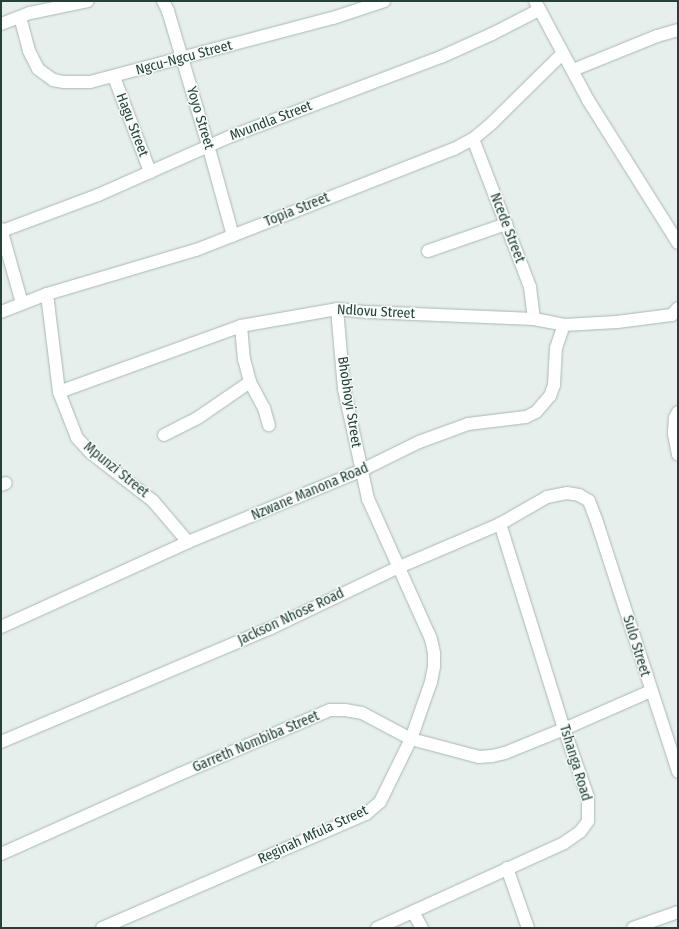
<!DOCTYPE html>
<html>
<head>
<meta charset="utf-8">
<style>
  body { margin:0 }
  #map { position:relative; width:679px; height:929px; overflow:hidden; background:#e6efeb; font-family:"Fira Sans Condensed",sans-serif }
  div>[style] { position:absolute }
  .roads { filter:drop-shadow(0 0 1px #a8b8b2) drop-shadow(0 0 1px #a8b8b2) }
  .minor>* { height:12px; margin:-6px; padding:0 6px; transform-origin:6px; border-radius:6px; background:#fff }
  span { translate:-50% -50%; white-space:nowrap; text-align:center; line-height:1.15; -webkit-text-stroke:3px #f7fbf9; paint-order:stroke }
  .street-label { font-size:14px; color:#24423a }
  .frame { position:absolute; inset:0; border:2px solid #24423a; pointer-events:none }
</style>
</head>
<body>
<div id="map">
  <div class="roads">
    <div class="minor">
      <i style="left:163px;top:1px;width:11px;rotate:63deg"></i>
      <i style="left:168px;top:11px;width:140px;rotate:73.4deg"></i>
      <i style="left:208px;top:145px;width:94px;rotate:74.6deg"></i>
      <i style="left:535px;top:1px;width:112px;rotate:61.8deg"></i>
      <i style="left:588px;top:100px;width:169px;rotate:57.8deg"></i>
      <i style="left:20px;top:17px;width:35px;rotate:75deg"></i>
      <i style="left:29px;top:51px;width:20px;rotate:63deg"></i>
      <i style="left:38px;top:69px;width:19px;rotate:36deg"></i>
      <i style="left:53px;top:80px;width:10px;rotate:11deg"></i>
      <i style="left:63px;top:82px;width:27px"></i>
      <i style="left:90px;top:82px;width:251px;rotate:-14.8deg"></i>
      <i style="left:333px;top:18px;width:54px;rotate:-18.4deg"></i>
      <i style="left:1px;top:24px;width:31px;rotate:-21deg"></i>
      <i style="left:30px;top:13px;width:59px;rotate:-11.7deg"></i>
      <i style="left:573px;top:70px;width:91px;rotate:-22deg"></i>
      <i style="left:657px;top:36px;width:22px;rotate:-16deg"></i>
      <i style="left:114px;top:77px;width:102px;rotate:69.2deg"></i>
      <i style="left:473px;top:139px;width:159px;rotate:68.9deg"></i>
      <i style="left:530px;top:287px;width:32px;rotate:83deg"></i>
      <i style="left:1px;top:229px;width:77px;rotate:74.2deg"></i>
      <i style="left:2px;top:231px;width:103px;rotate:-20.6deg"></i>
      <i style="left:98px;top:195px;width:143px;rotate:-23.9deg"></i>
      <i style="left:229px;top:137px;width:227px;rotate:-20.7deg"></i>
      <i style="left:441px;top:57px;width:56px;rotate:-24.3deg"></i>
      <i style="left:492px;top:34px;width:53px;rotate:-27.1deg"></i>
      <i style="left:428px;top:251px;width:83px;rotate:-19.1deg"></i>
      <i style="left:47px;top:294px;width:99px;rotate:83deg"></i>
      <i style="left:59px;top:392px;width:49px;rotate:68.6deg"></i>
      <i style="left:77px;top:438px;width:21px;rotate:47deg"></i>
      <i style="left:91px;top:453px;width:78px;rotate:37.7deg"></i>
      <i style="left:153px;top:501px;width:54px;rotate:49.5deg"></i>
      <i style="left:1px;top:312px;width:49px;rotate:-21.4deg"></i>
      <i style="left:47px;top:294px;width:155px;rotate:-16.5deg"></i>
      <i style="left:196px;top:250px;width:277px;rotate:-21.4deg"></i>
      <i style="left:454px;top:149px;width:21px;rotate:-28deg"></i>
      <i style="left:473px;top:139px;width:26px;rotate:-40deg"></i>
      <i style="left:493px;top:122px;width:97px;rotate:-44.6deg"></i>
      <i style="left:241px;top:326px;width:33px;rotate:85deg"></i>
      <i style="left:244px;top:359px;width:24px;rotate:75deg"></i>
      <i style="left:250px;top:382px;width:30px;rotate:62deg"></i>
      <i style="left:264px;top:408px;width:18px;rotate:74deg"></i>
      <i style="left:59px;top:392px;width:194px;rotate:-19.9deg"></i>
      <i style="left:241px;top:326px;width:97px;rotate:-10deg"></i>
      <i style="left:337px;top:309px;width:30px;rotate:6deg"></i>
      <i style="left:367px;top:312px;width:167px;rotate:2.4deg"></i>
      <i style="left:534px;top:319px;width:31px;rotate:11deg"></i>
      <i style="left:564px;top:325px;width:53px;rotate:-3.2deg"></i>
      <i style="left:617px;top:322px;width:55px;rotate:-7.3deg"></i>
      <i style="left:672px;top:315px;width:9px;rotate:-49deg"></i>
      <i style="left:678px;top:412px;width:7px;rotate:117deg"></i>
      <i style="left:675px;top:418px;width:16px;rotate:94deg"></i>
      <i style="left:674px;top:434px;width:21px;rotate:79deg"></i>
      <i style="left:164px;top:435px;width:39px;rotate:-27deg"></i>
      <i style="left:199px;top:417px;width:62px;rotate:-34.5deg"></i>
      <i style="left:1px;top:485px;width:5px;rotate:-22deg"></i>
      <i style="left:1px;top:627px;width:205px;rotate:-24.4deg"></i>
      <i style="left:188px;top:542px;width:186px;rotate:-22.4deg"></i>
      <i style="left:360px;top:471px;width:66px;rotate:-26.2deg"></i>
      <i style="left:419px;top:442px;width:52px;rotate:-20.2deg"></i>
      <i style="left:468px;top:424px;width:58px;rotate:-6.9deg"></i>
      <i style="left:526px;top:417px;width:11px;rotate:-27deg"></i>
      <i style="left:536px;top:412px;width:21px;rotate:-49deg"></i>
      <i style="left:550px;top:396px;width:12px;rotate:-70deg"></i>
      <i style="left:554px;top:385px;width:37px;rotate:-87deg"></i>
      <i style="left:556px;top:348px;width:24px;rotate:-71deg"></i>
      <i style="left:1px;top:742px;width:293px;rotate:-22.9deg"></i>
      <i style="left:271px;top:628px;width:140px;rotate:-25.5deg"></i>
      <i style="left:397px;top:568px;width:112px;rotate:-23.1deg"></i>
      <i style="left:500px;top:524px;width:54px;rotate:-29.9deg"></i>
      <i style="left:547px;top:497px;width:20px;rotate:-11deg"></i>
      <i style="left:567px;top:493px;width:12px;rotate:9deg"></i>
      <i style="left:579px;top:495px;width:12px;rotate:31deg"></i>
      <i style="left:589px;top:501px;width:19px;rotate:69deg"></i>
      <i style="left:596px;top:519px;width:266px;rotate:72deg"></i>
      <i style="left:1px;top:854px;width:196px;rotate:-24.1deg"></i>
      <i style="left:180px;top:774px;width:163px;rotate:-23.1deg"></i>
      <i style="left:330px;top:710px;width:15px"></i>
      <i style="left:345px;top:710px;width:17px;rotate:10deg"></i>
      <i style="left:362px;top:713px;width:55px;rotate:28deg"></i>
      <i style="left:411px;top:739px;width:70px;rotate:14.8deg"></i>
      <i style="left:479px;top:757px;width:13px;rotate:-4deg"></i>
      <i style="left:492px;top:756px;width:13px;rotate:-13deg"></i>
      <i style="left:505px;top:753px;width:64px;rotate:-22.1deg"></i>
      <i style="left:564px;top:729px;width:95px;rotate:-23.6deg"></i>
      <i style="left:507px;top:868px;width:64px;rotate:70.7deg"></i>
      <i style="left:413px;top:912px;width:18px;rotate:61deg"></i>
      <i style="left:102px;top:928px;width:288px;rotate:-23.4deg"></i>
      <i style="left:366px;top:814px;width:18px;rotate:-41deg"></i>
      <i style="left:380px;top:802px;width:70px;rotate:-63.8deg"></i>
      <i style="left:411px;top:739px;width:60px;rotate:-70.7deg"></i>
      <i style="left:431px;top:682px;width:16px;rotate:-79deg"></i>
      <i style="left:434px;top:666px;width:13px;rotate:-90deg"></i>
      <i style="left:434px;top:653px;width:14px;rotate:-102deg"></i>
      <i style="left:431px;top:639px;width:154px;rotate:-114.2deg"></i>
      <i style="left:368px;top:499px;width:113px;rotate:-102.3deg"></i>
      <i style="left:344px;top:389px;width:80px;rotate:-95deg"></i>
      <i style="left:377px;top:928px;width:205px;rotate:-24.4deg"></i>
      <i style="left:564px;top:843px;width:19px;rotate:-35deg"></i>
      <i style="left:580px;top:832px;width:14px;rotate:-54deg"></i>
      <i style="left:588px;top:821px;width:24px;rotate:-90deg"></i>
      <i style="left:588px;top:797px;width:72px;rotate:-109.4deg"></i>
      <i style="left:564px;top:729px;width:215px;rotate:-107.3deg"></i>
      <i style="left:633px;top:928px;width:48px;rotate:-19.6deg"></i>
    </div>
  </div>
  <div class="street-label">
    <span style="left:184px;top:58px;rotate:-15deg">Ngcu-Ngcu Street</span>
    <span style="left:200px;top:118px;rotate:73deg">Yoyo Street</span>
    <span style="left:271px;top:121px;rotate:-21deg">Mvundla Street</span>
    <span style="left:132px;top:125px;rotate:69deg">Hagu Street</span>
    <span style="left:297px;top:210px;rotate:-22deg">Topia Street</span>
    <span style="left:507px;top:228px;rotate:69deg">Ncede Street</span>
    <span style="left:376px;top:312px;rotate:3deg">Ndlovu Street</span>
    <span style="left:349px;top:402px;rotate:81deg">Bhobhoyi Street</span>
    <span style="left:116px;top:470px;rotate:39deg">Mpunzi Street</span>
    <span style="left:310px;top:492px;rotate:-23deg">Nzwane Manona Road</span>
    <span style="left:291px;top:617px;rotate:-25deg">Jackson Nhose Road</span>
    <span style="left:636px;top:646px;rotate:73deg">Sulo Street</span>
    <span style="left:256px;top:742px;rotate:-23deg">Garreth Nombiba Street</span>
    <span style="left:575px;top:763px;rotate:73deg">Tshanga Road</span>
    <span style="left:313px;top:835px;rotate:-25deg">Reginah Mfula Street</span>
  </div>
  <div class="frame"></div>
</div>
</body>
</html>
